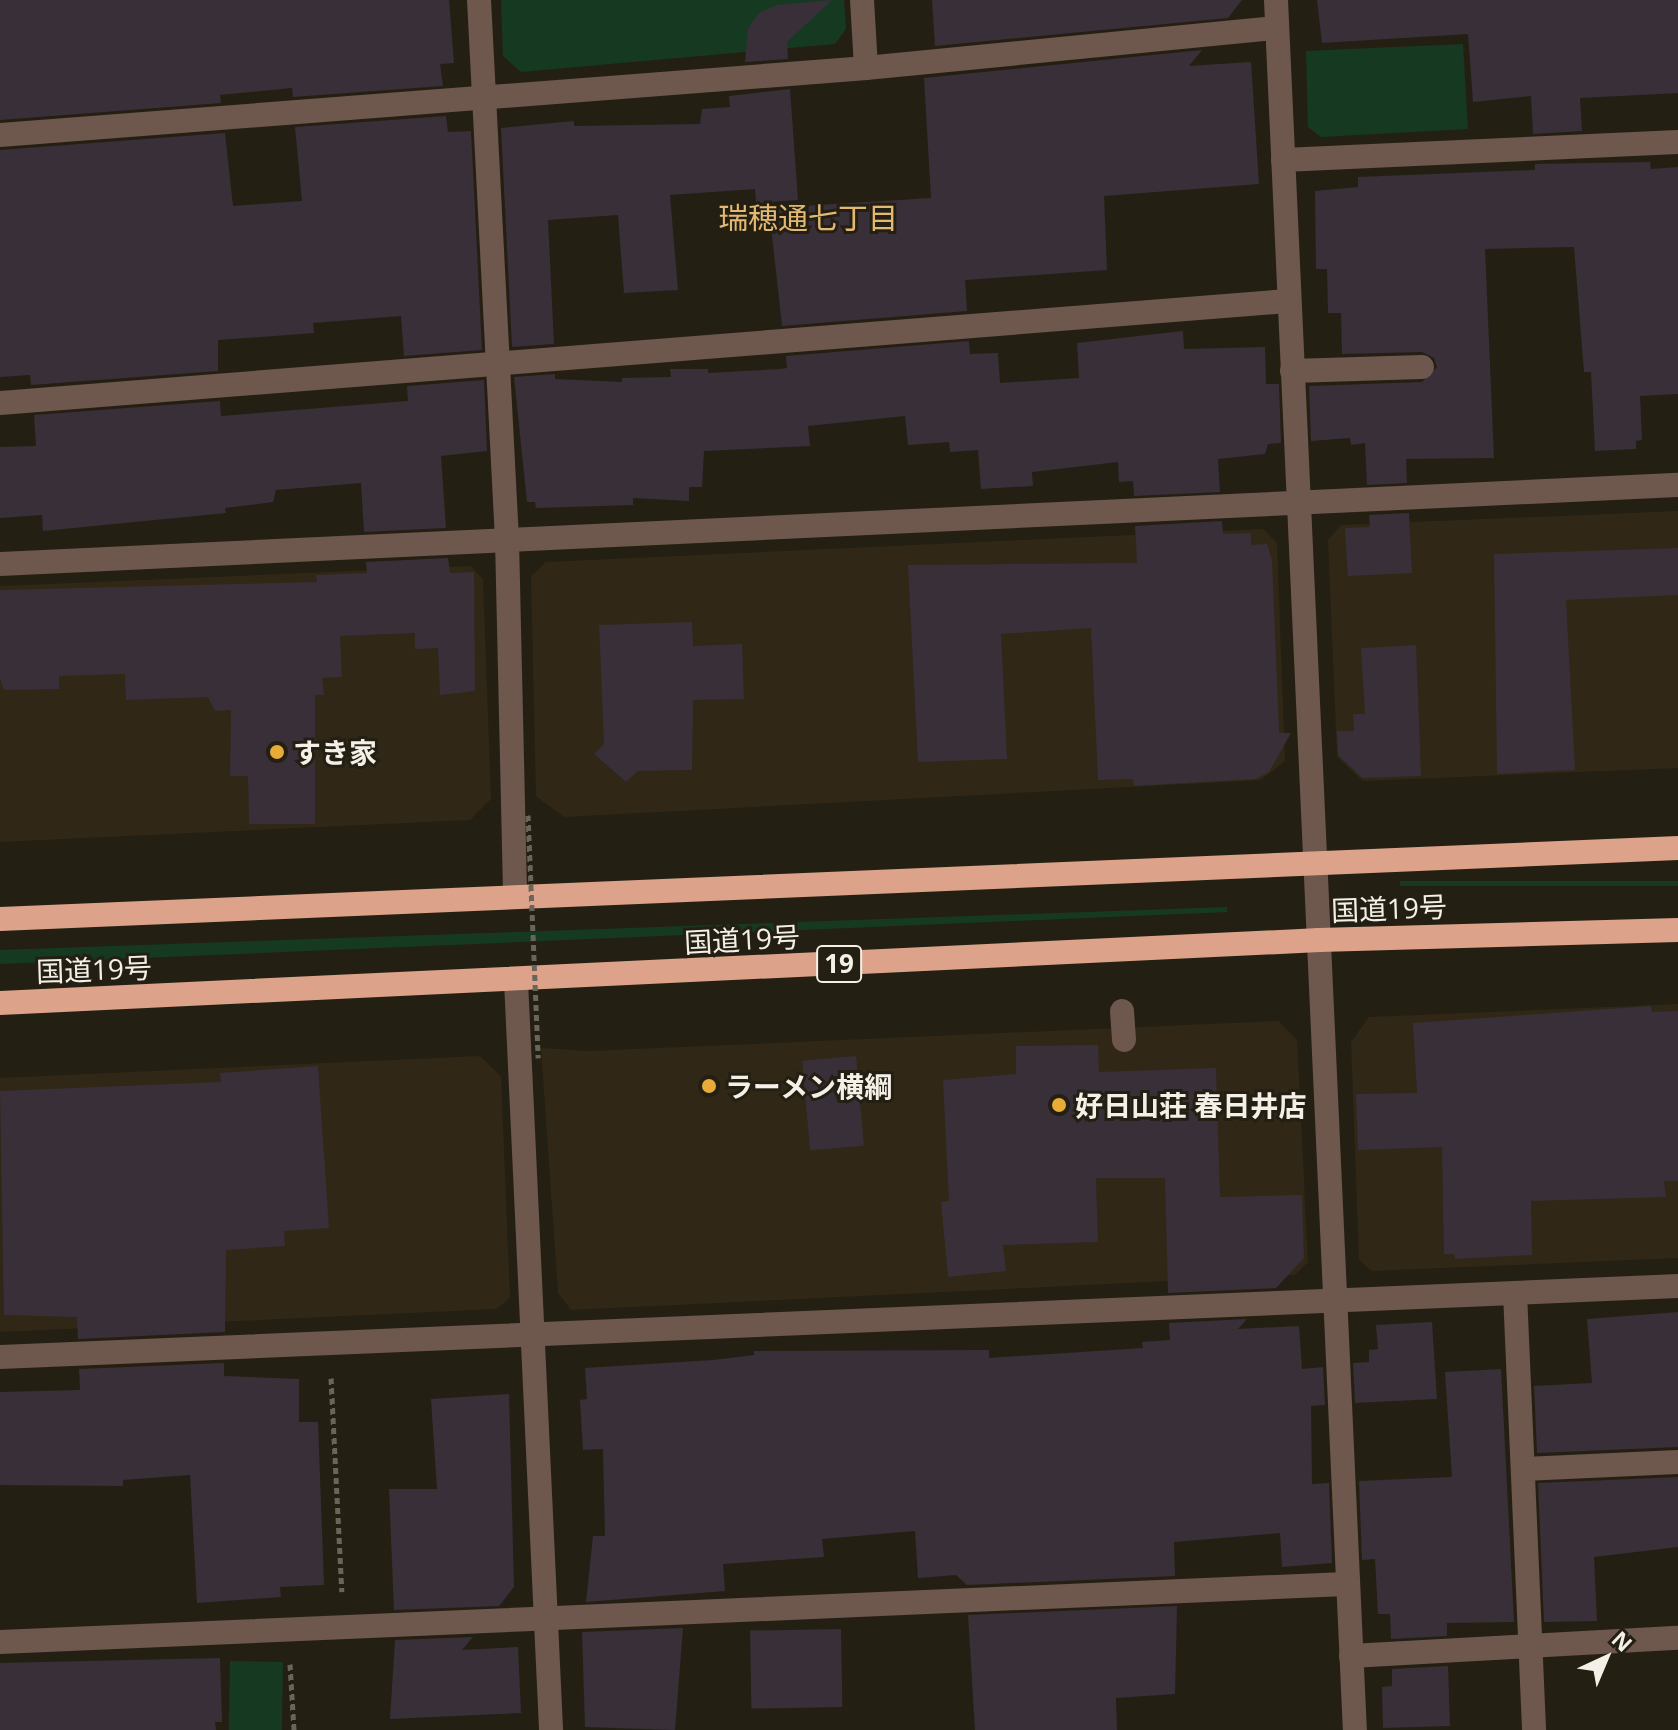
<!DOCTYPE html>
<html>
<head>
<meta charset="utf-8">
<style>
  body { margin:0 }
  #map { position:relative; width:1678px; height:1730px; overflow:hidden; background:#241f13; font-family:"Open Sans","Noto Sans JP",sans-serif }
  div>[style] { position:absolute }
  .built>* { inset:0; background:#302716 }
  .green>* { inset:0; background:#163a21; transform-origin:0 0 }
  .building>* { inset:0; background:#392f38; transform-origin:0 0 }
  .path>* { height:5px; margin-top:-2.5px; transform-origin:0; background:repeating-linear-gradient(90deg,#6a655b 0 6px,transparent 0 10px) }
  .minor>* { height:24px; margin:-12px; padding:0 12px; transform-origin:12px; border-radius:12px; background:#6e574d }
  .highway>* { height:24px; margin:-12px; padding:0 12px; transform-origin:12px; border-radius:12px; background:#dca38a }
  .path-bridge>* { height:5px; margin-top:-2.5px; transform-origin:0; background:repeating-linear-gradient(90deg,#6a655b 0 6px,transparent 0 10px) }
  .dots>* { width:22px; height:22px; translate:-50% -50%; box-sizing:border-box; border:4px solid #241f13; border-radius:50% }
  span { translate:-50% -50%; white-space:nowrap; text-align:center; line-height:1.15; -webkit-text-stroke:6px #241f13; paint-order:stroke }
  .shield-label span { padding:2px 6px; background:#241f13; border:2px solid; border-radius:6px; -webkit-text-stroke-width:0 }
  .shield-label { font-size:26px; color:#f4f0e8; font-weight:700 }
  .poi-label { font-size:28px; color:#f4f0e8; font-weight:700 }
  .left { translate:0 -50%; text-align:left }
  .street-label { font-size:28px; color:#f4f0e8 }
  .neighbourhood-label { font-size:30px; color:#e2b873 }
  .north { position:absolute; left:1566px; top:1618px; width:80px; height:80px; -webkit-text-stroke:6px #241f13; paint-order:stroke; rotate:44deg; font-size:22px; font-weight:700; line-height:32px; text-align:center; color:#f4f0e8 }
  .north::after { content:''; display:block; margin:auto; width:28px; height:36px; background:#f4f0e8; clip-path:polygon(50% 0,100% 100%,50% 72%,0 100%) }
</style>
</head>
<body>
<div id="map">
  <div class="built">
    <i style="clip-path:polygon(1678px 511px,1678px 768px,1363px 781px,1337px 757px,1328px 540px,1341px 525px)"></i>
    <i style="clip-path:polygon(1263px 529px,1277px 543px,1285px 761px,1261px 780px,564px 817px,536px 796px,531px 576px,546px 562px)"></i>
    <i style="clip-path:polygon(471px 566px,483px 579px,491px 799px,470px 820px,0 842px,0 586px)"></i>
    <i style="clip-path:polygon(1678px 1004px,1678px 1258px,1372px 1271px,1359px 1260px,1351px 1042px,1369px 1017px)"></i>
    <i style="clip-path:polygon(1278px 1021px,1297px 1040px,1308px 1262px,1295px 1275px,571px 1310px,558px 1293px,541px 1048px,589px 1051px)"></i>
    <i style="clip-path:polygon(480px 1056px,501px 1076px,510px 1298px,496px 1309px,0 1332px,0 1078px)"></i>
  </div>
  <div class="green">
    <i style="clip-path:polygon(501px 0,844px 0,846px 29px,835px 44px,521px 72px,503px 56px)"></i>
    <i style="clip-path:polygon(1463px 44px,1468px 129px,1321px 137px,1308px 127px,1306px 51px)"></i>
    <i style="left:1678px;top:881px;width:5px;height:278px;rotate:90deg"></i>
    <i style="clip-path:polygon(1227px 907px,1227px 912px,0 964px,0 950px)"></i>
    <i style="left:230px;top:1661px;width:53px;height:69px;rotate:1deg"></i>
  </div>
  <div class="building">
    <i style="clip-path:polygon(0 0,449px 0,454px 63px,440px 64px,443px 86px,293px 97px,292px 88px,220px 95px,221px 103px,0 120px)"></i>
    <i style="clip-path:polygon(832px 0,787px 42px,788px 59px,745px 62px,748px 28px,759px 13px,777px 5px)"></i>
    <i style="clip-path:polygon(932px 0,1242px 0,1228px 18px,935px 46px)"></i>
    <i style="clip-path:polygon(1317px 0,1678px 0,1678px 93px,1580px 98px,1582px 131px,1533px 134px,1531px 96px,1473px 102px,1468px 34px,1322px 43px)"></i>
    <i style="clip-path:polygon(1202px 50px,1189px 66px,1251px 62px,1259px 184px,1104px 196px,1107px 270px,965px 280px,967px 311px,782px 326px,769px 208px,931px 198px,924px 78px)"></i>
    <i style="clip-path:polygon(790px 89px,798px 200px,756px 203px,755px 189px,670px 195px,678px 290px,624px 293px,618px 215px,548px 220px,554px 344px,512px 347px,501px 128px,574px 121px,574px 126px,700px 124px,702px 109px,730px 107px,729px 96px)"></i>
    <i style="clip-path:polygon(446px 116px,448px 132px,471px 131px,482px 350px,404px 356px,401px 316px,313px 323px,314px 333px,218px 340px,218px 371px,31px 385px,30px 375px,0 377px,0 150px,225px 133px,233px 206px,302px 201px,295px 127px)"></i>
    <i style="clip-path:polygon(1650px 162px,1651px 169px,1678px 167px,1678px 394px,1640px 396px,1642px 440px,1636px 441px,1636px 449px,1595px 451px,1591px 372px,1584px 372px,1574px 247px,1485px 249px,1494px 458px,1406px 459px,1407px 483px,1367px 485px,1365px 443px,1351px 445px,1350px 438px,1311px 441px,1309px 386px,1422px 382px,1437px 367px,1434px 358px,1422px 352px,1342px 354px,1341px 313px,1328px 313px,1327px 269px,1316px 269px,1315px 191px,1358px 187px,1358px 177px,1535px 170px,1535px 164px)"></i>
    <i style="clip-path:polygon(1183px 331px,1184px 349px,1265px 347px,1266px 384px,1279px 384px,1281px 443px,1268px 444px,1265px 454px,1218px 459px,1220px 492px,1134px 496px,1133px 481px,1119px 482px,1118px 462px,1032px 472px,1033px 486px,981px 489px,978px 450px,950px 452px,949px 442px,908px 445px,905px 416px,808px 426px,810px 446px,704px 451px,702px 487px,689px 487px,689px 501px,633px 498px,633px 505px,536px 508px,535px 502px,527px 502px,514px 377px,555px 374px,555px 379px,622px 382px,622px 378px,671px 377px,670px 369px,708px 369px,708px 373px,780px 369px,787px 368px,786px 356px,969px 341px,970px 354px,998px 353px,1000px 383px,1079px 378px,1077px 343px)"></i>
    <i style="clip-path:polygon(484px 380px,487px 451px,441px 456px,446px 528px,364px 532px,361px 483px,276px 490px,273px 502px,225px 508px,226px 513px,43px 531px,42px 515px,0 518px,0 447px,36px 446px,34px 415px,220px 401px,221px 416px,408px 401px,407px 386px)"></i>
    <i style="clip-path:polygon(1409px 513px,1412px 573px,1348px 576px,1345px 528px,1370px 527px,1369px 515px)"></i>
    <i style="clip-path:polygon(1222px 521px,1223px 534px,1251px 533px,1251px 545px,1267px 544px,1272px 560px,1279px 733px,1291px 733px,1269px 772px,1256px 779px,1134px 786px,1133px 779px,1098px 780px,1091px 628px,1001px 634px,1007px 759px,918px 762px,908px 565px,1137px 563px,1135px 526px)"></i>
    <i style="clip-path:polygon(1678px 548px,1678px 595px,1566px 600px,1575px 770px,1497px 774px,1494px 554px)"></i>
    <i style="clip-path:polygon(448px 558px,450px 573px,474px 572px,475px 691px,440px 695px,438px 648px,415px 649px,415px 633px,340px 636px,342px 677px,322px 678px,324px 695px,315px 695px,315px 824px,249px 824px,248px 776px,230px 776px,231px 710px,215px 711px,208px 697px,126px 700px,125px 674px,59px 676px,59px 689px,4px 690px,0 678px,0 590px,317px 582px,316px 575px,367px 573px,366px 562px)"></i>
    <i style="clip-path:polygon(692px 622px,693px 646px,742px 644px,744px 699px,693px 700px,692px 770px,638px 771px,626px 782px,594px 754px,604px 744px,599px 625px)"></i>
    <i style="clip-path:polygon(1416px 645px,1421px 776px,1362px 778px,1338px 755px,1337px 731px,1354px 731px,1353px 714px,1365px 714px,1361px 648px)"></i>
    <i style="clip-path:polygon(1651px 1006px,1652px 1012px,1678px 1011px,1678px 1181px,1664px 1181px,1666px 1197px,1531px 1201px,1532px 1255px,1455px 1259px,1454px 1254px,1444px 1254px,1442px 1147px,1358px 1150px,1356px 1094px,1417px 1093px,1413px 1023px)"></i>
    <i style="clip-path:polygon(1098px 1045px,1099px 1072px,1216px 1068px,1220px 1197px,1302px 1195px,1304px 1258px,1276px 1288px,1168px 1293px,1165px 1178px,1096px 1178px,1098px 1242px,1003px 1245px,1006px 1271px,948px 1277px,941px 1202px,949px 1201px,943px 1080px,1016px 1074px,1016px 1046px)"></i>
    <i style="left:856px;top:1056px;width:90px;height:54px;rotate:85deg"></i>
    <i style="clip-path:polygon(318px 1066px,329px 1228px,284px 1231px,285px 1246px,226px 1250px,225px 1332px,78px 1339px,77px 1317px,4px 1315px,0 1091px,221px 1082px,220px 1073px)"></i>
    <i style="clip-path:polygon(1678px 1312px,1678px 1447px,1537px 1453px,1534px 1386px,1592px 1383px,1587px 1319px)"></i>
    <i style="clip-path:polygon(1247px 1319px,1238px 1329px,1299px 1326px,1302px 1369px,1323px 1367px,1325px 1405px,1311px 1406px,1312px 1484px,1329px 1483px,1332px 1563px,1282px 1567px,1280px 1533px,1174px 1542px,1175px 1576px,967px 1585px,956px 1575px,918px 1578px,915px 1531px,822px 1539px,824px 1557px,723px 1564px,725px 1591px,586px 1602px,593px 1536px,605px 1536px,603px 1449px,583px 1450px,580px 1400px,587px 1399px,585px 1368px,713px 1360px,754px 1355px,754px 1351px,989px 1350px,989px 1358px,1143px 1348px,1142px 1342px,1170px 1340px,1169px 1323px)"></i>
    <i style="clip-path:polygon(1432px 1322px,1437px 1399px,1355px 1403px,1353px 1363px,1369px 1362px,1369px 1350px,1378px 1349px,1376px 1325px)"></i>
    <i style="clip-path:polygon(224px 1363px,224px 1376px,299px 1379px,299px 1422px,318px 1422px,324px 1585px,280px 1587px,281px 1597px,197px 1603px,190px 1475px,123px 1480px,123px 1486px,0 1485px,0 1392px,80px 1390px,79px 1369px)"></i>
    <i style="clip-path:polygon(1501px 1369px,1514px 1622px,1447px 1623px,1447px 1636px,1391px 1639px,1390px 1614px,1378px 1614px,1375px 1559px,1362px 1560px,1359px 1481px,1452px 1477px,1445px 1372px)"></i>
    <i style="clip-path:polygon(509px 1394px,514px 1587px,499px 1606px,394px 1610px,389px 1489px,437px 1489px,431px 1399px)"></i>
    <i style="clip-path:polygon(1678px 1477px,1678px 1547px,1594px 1557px,1597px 1621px,1544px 1622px,1538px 1483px)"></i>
    <i style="clip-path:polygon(1177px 1606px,1175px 1694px,1116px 1698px,1117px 1730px,975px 1730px,968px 1615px)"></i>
    <i style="clip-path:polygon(683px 1628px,675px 1730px,585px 1727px,582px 1632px)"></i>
    <i style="left:841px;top:1629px;width:78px;height:91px;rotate:89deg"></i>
    <i style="clip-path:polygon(473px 1637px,462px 1650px,518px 1647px,521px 1713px,390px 1719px,395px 1640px)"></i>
    <i style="clip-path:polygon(220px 1658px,222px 1722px,215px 1722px,216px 1730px,0 1730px,0 1663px)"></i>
    <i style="clip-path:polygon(1448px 1666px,1450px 1726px,1383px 1728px,1382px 1687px,1392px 1686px,1392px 1669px)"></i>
  </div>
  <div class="path">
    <i style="left:331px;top:1378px;width:214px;rotate:87.1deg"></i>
    <i style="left:290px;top:1664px;width:66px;rotate:86.5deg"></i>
  </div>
  <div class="minor">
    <i style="left:479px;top:0;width:540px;rotate:87.03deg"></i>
    <i style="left:507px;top:539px;width:357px;rotate:88.7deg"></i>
    <i style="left:862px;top:0;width:68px;rotate:86.6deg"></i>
    <i style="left:1276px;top:0;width:1732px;rotate:87.39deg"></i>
    <i style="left:0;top:135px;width:869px;rotate:-4.42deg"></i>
    <i style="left:866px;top:68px;width:412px;rotate:-5.6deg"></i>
    <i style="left:1283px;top:160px;width:395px;rotate:-2.6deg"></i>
    <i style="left:1292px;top:371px;width:130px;rotate:-1.8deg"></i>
    <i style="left:0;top:403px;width:1292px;rotate:-4.53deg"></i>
    <i style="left:0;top:564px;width:1680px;rotate:-2.7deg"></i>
    <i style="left:516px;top:981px;width:750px;rotate:87.32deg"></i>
    <i style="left:1122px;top:1011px;width:29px;rotate:86deg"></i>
    <i style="left:1515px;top:1293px;width:437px;rotate:87.5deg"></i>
    <i style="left:0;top:1357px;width:1680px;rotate:-2.42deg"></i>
    <i style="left:1523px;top:1469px;width:155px;rotate:-2.6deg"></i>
    <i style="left:0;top:1642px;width:1347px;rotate:-2.47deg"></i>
    <i style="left:1351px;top:1656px;width:327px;rotate:-3.2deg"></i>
  </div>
  <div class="highway">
    <i style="left:0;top:919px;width:1680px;rotate:-2.42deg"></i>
    <i style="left:0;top:1003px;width:1321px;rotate:-2.73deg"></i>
    <i style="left:1319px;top:940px;width:359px;rotate:-1.6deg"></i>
  </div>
  <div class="path-bridge">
    <i style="left:528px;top:815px;width:243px;rotate:87.6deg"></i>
  </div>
  <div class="dots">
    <i style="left:277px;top:752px;background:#e8ab37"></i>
    <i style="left:709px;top:1086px;background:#e8ab37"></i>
    <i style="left:1059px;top:1105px;background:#e8ab37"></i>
  </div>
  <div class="shield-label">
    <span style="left:839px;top:964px">19</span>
  </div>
  <div class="poi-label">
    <span class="left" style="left:293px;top:752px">すき家</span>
    <span class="left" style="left:725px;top:1086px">ラーメン横綱</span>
    <span class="left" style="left:1075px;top:1105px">好日山荘 春日井店</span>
  </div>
  <div class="street-label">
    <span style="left:1389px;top:908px;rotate:-2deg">国道19号</span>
    <span style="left:742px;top:939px;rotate:-3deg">国道19号</span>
    <span style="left:94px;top:969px;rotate:-2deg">国道19号</span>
  </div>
  <div class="neighbourhood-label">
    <span style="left:808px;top:218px">瑞穂通七丁目</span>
  </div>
  <div class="north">N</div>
</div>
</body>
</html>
